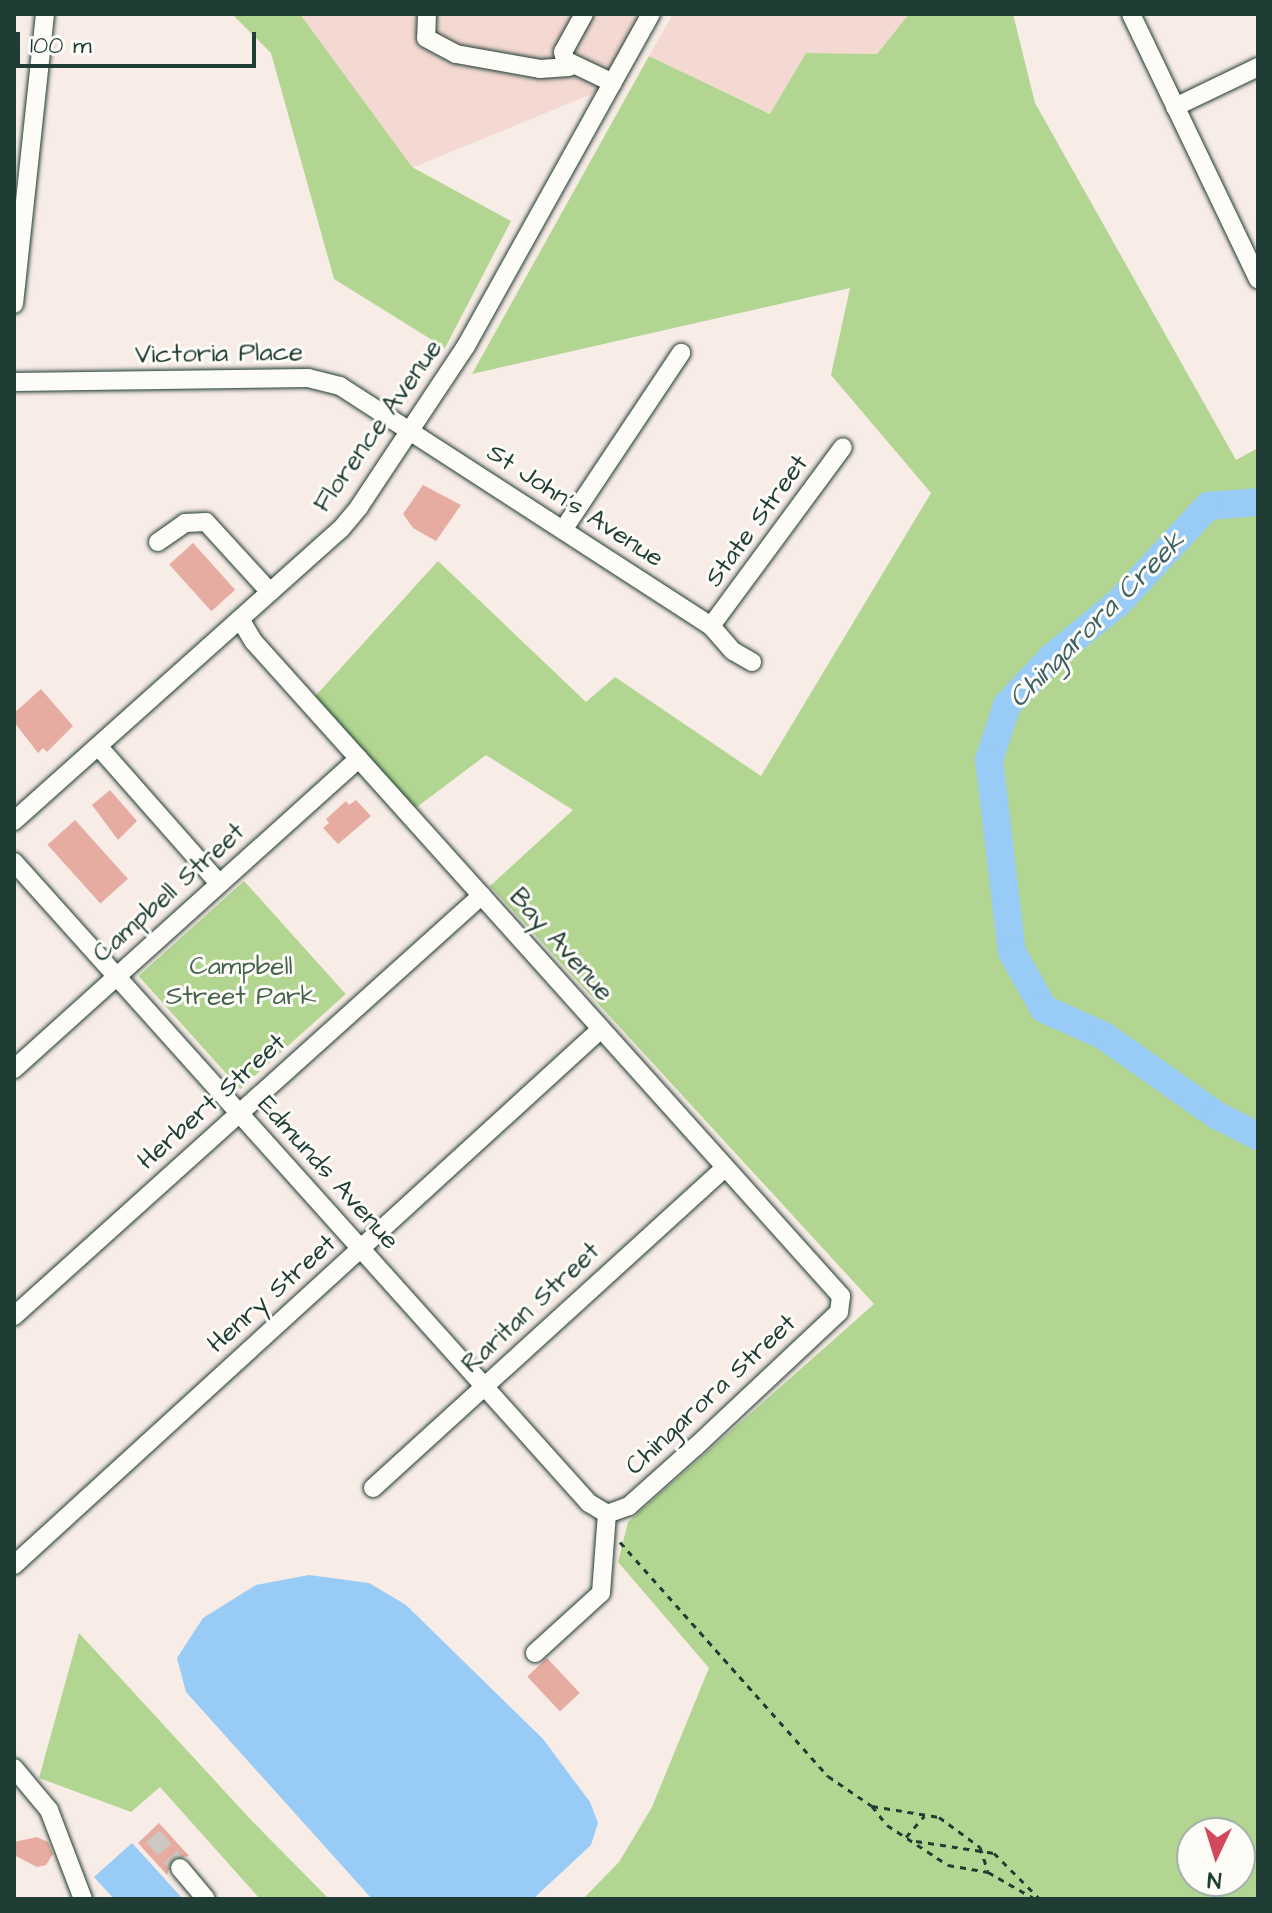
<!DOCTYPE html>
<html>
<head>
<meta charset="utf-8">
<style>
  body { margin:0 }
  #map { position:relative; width:1272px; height:1913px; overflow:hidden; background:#f8ece6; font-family:"Architects Daughter",sans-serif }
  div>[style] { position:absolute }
  .built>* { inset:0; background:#f3d9d1 }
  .green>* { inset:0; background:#b2d691; transform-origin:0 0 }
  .water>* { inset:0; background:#98cbf6 }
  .river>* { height:28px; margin:-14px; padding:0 14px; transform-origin:14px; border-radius:14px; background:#98cbf6 }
  .building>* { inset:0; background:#e6aca1; transform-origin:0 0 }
  .minor-tunnel>* { height:18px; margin-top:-9px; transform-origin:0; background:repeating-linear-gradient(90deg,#cdc9c2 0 18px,transparent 0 27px) }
  .path>* { height:3px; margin-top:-1.5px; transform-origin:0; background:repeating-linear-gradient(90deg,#1f3d34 0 6px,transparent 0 12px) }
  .roads { filter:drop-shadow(0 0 2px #1f3d34) drop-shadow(0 0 2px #1f3d34) }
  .minor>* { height:18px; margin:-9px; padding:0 9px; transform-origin:9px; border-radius:9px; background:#fdfcf7 }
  span { translate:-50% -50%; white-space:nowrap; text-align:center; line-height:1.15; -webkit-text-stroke:6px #fdfcf7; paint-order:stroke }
  .street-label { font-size:26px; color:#1f3d34 }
  .park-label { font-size:26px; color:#44634b }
  .water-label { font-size:28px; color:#3d6064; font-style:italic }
  .frame { position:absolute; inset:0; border:16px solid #1f3d34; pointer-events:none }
  .north { position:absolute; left:1176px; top:1817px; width:80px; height:80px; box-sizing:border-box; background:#fdfcf7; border:2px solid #a4b0a9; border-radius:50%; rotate:184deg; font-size:22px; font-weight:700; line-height:32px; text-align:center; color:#1f3d34 }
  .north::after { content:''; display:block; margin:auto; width:28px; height:36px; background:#d1495b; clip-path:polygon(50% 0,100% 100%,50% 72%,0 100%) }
  .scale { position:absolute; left:16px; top:32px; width:240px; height:36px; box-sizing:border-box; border:4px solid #1f3d34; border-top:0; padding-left:10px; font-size:24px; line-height:28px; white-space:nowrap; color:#1f3d34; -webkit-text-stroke:6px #fdfcf7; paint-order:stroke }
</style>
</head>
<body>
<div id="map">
  <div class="built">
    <i style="clip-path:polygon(300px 14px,649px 14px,611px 86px,412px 168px)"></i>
    <i style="clip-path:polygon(673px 14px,909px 14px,877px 54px,806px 53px,771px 114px,649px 56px)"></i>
  </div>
  <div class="green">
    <i style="clip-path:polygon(232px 14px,300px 14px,412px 167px,511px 221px,445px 348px,334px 279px,271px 53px)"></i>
    <i style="clip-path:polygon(evenodd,909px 14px,1013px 14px,1035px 103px,1236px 460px,1258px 448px,1258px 1899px,583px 1899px,619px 1862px,652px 1807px,709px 1668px,618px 1562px,628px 1522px,874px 1304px,490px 886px,573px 810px,486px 755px,409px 813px,309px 703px,438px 561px,586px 702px,615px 677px,761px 776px,931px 493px,831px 375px,850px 288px,472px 374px,649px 56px,770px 114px,806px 53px,877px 54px,909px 14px,1192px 1833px,1240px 1833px,1240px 1881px,1192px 1881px,1192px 1833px)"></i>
    <i style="left:244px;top:881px;width:152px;height:142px;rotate:48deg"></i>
    <i style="clip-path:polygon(79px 1633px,252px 1821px,329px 1899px,260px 1899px,160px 1787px,131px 1812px,39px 1778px)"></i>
  </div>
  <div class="water">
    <i style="clip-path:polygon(309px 1575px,369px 1583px,406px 1605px,543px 1739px,590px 1802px,598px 1823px,591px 1845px,533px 1899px,372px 1899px,186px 1692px,177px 1658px,203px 1618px,256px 1585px)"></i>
    <i style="clip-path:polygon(132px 1843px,183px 1899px,114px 1899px,94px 1877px)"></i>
  </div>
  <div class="river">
    <i style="left:1258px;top:502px;width:50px;rotate:175.4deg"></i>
    <i style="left:1208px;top:506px;width:131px;rotate:132.8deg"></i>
    <i style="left:1119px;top:602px;width:88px;rotate:140.5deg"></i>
    <i style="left:1051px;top:658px;width:64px;rotate:133.1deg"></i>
    <i style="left:1007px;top:705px;width:58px;rotate:108.1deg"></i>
    <i style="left:989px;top:760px;width:193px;rotate:83.2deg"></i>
    <i style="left:1012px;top:952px;width:65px;rotate:60.7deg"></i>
    <i style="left:1044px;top:1009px;width:66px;rotate:24.2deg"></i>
    <i style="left:1104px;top:1036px;width:139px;rotate:35.1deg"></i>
    <i style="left:1218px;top:1116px;width:45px;rotate:26.6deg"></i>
  </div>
  <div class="building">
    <i style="clip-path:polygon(423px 485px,461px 505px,436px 541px,413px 528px,403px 514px)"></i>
    <i style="left:193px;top:543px;width:63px;height:32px;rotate:48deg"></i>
    <i style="clip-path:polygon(41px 689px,73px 726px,47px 752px,43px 748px,38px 753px,14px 722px,14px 713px)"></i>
    <i style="clip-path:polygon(110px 790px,137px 821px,118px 840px,92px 805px)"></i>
    <i style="clip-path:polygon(356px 800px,371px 816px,338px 844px,323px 828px,329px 823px,326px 819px,346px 801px,349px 805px)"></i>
    <i style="left:75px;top:820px;width:79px;height:37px;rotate:48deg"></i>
    <i style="left:547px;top:1658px;width:48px;height:27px;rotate:47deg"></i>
    <i style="clip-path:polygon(159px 1823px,189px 1856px,172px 1859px,167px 1875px,138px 1843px)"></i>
    <i style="clip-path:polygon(37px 1837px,48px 1842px,53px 1854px,46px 1865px,37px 1867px,14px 1855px,14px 1842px)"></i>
  </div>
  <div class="minor-tunnel">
    <i style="left:153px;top:1836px;width:42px;rotate:49.8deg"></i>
  </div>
  <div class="path">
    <i style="left:620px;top:1542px;width:313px;rotate:48.4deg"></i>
    <i style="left:828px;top:1776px;width:53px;rotate:34.3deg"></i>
    <i style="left:872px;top:1806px;width:24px;rotate:52deg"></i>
    <i style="left:887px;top:1825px;width:73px;rotate:33.3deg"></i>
    <i style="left:948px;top:1865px;width:41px;rotate:9.9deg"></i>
    <i style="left:988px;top:1872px;width:54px;rotate:29.9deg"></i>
    <i style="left:872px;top:1806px;width:68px;rotate:9.3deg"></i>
    <i style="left:939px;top:1817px;width:51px;rotate:36.2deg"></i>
    <i style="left:980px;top:1847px;width:25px;rotate:72deg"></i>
    <i style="left:906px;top:1837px;width:28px;rotate:-49deg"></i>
    <i style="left:916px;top:1841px;width:79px;rotate:8.7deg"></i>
    <i style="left:994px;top:1853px;width:65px;rotate:45deg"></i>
  </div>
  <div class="roads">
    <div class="minor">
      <i style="left:427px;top:14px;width:24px;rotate:92deg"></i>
      <i style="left:426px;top:38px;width:34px;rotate:28deg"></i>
      <i style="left:456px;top:54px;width:85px;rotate:10.1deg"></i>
      <i style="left:540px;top:69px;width:29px;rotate:-4deg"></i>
      <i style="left:584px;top:14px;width:43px;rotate:118.9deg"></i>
      <i style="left:563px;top:52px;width:8px;rotate:76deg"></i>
      <i style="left:565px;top:60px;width:53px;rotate:25.6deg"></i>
      <i style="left:1131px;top:14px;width:294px;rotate:64.4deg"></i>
      <i style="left:1175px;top:107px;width:92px;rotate:-25.7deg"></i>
      <i style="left:14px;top:304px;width:292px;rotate:-83.9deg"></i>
      <i style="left:14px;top:382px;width:294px;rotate:-0.8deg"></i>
      <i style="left:308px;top:378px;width:33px;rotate:14deg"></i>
      <i style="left:340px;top:386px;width:442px;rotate:32.9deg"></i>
      <i style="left:711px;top:626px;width:33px;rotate:49deg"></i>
      <i style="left:733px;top:651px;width:22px;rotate:30deg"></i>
      <i style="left:563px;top:530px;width:213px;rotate:-56.3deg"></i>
      <i style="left:158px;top:542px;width:33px;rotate:-35deg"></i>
      <i style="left:185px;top:523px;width:21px;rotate:-3deg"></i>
      <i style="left:206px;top:522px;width:95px;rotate:47.6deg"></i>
      <i style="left:240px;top:619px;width:27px;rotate:59deg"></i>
      <i style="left:254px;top:642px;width:879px;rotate:48.09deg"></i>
      <i style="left:841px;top:1296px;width:16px;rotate:97deg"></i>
      <i style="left:839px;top:1312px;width:197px;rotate:136.8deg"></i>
      <i style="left:695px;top:1447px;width:89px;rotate:138.2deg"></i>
      <i style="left:629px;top:1506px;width:23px;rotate:160deg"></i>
      <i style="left:711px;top:626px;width:222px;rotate:-53.6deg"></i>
      <i style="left:98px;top:746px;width:181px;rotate:48.6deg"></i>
      <i style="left:14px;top:821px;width:437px;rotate:-41.8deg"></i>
      <i style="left:340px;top:530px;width:30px;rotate:-50deg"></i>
      <i style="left:359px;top:507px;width:193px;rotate:-56.4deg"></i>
      <i style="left:466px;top:346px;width:380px;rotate:-60.9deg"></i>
      <i style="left:14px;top:862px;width:861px;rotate:48.11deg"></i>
      <i style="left:589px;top:1503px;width:21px;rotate:31deg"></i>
      <i style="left:14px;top:1069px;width:464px;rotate:-42deg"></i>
      <i style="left:14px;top:1316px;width:629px;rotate:-41.97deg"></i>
      <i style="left:373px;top:1488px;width:476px;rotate:-42.3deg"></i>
      <i style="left:14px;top:1565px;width:795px;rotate:-42.4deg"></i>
      <i style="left:535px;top:1653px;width:89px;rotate:-42.3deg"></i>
      <i style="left:601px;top:1593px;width:79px;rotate:-85.7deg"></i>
      <i style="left:14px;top:1768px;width:55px;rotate:50.2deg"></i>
      <i style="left:49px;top:1810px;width:95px;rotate:69.1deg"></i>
      <i style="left:180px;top:1868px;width:40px;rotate:50deg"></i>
    </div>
  </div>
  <div class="street-label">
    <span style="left:219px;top:354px;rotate:-1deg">Victoria Place</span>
    <span style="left:378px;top:426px;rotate:-55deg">Florence Avenue</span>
    <span style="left:575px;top:506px;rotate:33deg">St John's Avenue</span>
    <span style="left:757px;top:521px;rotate:-54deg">State Street</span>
    <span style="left:169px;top:893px;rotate:-42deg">Campbell Street</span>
    <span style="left:561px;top:945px;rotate:48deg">Bay Avenue</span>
    <span style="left:212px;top:1102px;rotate:-42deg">Herbert Street</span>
    <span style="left:328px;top:1173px;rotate:48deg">Edmunds Avenue</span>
    <span style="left:272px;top:1294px;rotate:-42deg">Henry Street</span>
    <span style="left:531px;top:1308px;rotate:-43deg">Raritan Street</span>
    <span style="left:711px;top:1395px;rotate:-43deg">Chingarora Street</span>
  </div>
  <div class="park-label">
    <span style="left:241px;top:982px">Campbell<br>Street Park</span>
  </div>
  <div class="water-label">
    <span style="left:1097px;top:620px;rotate:-45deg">Chingarora Creek</span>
  </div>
  <div class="frame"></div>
  <div class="north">N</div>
  <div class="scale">100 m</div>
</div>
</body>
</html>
